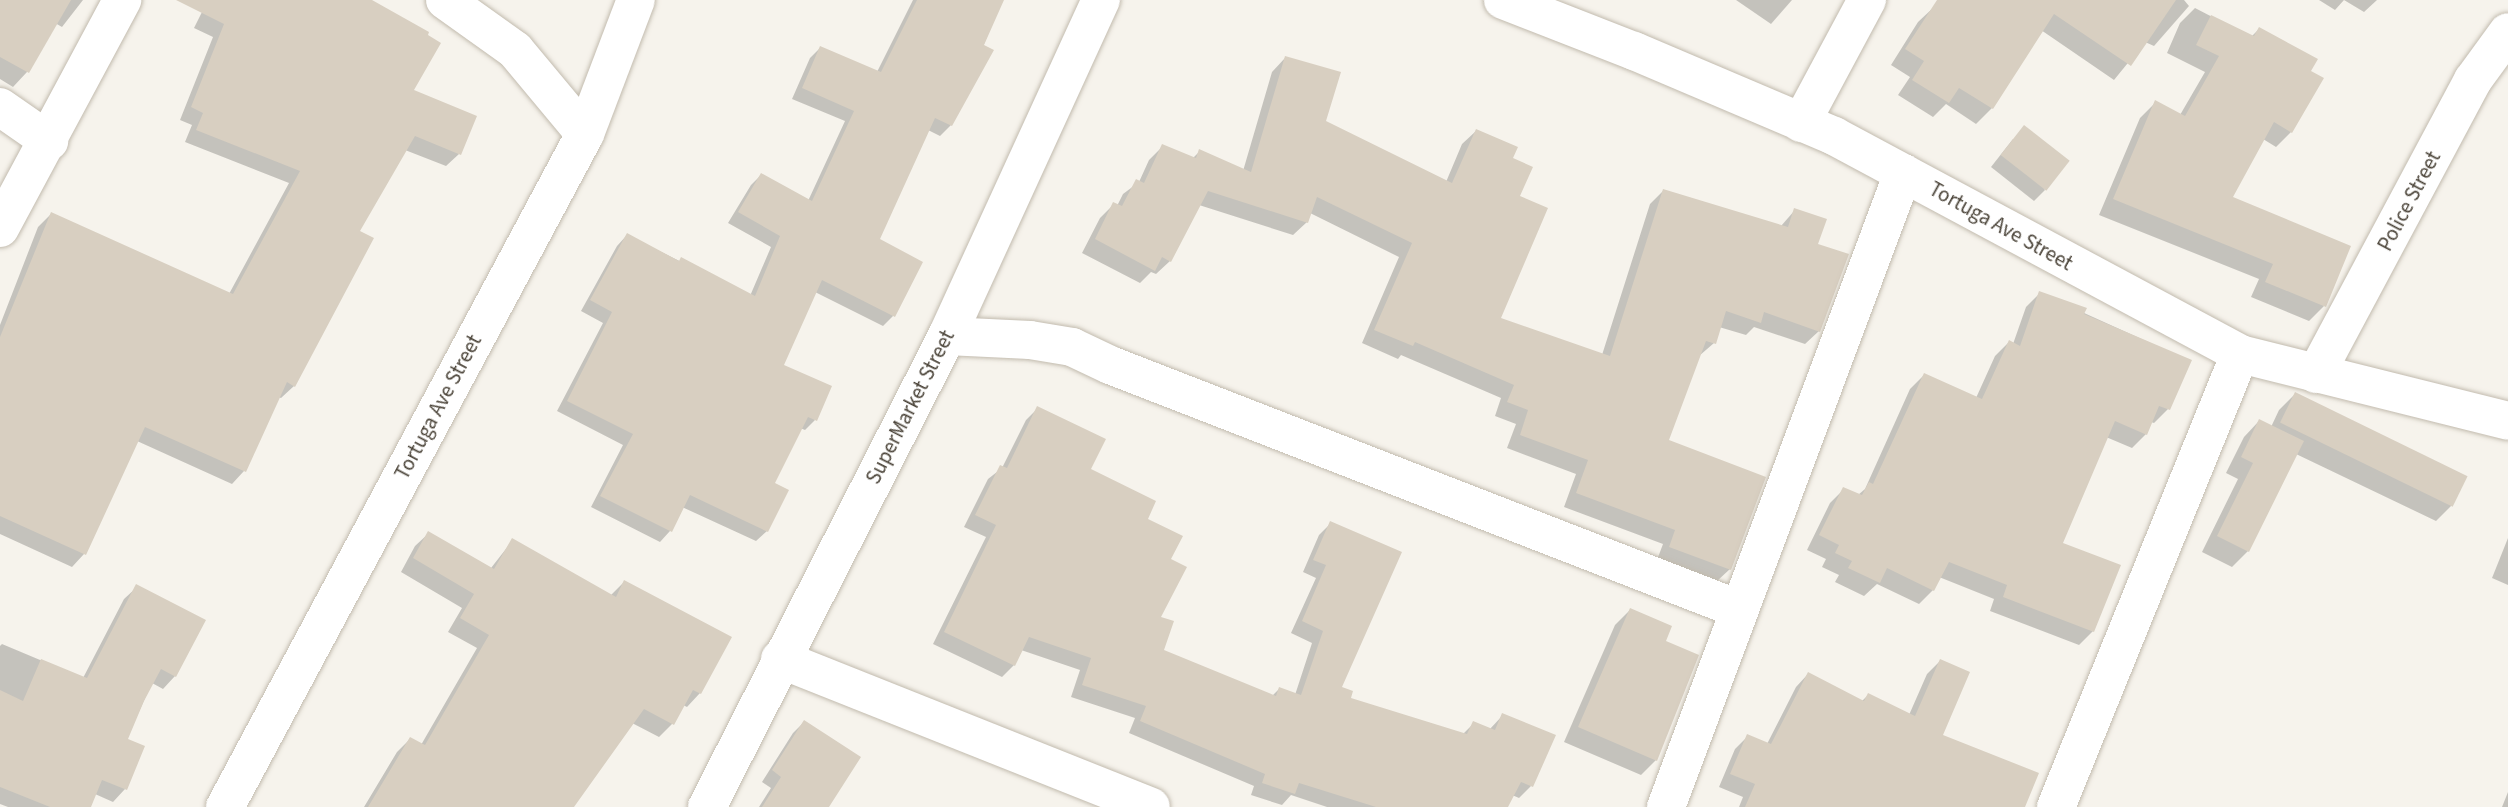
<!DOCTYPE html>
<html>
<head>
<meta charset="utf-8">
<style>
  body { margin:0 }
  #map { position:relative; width:2508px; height:807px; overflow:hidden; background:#f6f3ec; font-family:"Source Sans 3",sans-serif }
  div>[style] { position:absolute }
  .shadow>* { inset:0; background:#0003 }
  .building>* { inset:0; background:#d8cfc1; transform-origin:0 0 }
  .roads { filter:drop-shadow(0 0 2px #c2bbae) drop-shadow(0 0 2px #c2bbae) }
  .minor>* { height:38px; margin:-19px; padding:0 19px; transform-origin:19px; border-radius:19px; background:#fff }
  span { translate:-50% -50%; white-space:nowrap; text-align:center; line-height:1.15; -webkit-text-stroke:7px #fff; paint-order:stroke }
  .street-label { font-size:21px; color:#4b4439 }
</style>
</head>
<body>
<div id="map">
  <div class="shadow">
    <i style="clip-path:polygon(0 0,83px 0,62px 27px,55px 23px,27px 72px,13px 87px,0 79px)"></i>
    <i style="clip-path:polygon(208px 0,369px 0,412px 91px,459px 154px,446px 166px,405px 150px,358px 231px,294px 386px,281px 398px,278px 397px,244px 471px,232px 484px,137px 441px,84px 554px,72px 567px,0 534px,0 325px,38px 227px,51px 214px,229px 294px,289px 183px,185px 142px,192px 125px,180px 120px,213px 37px,194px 28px)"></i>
    <i style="clip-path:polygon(913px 0,1002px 0,951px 125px,940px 136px,928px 130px,877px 240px,893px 316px,883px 326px,815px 292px,782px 366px,815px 420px,805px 430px,800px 428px,773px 483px,767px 531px,756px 541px,682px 507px,670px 531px,660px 542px,591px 507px,623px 445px,557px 411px,603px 323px,581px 311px,617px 246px,627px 235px,750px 296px,771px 247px,728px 223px,751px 185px,761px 175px,808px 201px,845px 121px,792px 99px,810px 58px,820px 48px,877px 72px)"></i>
    <i style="clip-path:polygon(1736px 0,1792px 0,1771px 24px)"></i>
    <i style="clip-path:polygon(1996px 0,2184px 0,2189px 6px,2154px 46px,2145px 42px,2114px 80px,2041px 30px,1992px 108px,1976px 124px,1946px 104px,1933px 117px,1898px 95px,1910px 77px,1891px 65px,1918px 22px,1934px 7px)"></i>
    <i style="clip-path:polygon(2319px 0,2377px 0,2364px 12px,2344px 0,2335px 10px)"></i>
    <i style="clip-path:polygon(2195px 8px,2251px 37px,2259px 29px,2309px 72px,2291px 132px,2276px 147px,2263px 139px,2230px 198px,2324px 306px,2309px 321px,2251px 297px,2259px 279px,2099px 215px,2140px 118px,2155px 103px,2180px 115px,2205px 72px,2167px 53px,2180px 23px)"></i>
    <i style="clip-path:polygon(1285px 58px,1324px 122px,1446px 182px,1462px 144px,1476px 131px,1511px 159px,1518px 197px,1499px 319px,1602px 355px,1650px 204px,1663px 191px,1781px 226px,1795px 210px,1816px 245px,1819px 331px,1805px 344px,1754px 327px,1746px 335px,1719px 327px,1714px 343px,1699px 356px,1666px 441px,1730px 569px,1716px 582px,1657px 560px,1663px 544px,1564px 507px,1576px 474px,1507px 448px,1516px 424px,1495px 416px,1501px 398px,1401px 355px,1398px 359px,1362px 343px,1399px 257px,1310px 213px,1307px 222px,1293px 235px,1199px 205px,1170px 261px,1156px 274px,1151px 272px,1140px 283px,1082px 253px,1100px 218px,1114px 204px,1117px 206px,1123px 194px,1139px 182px,1149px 160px,1163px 146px,1192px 159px,1200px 151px,1243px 171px,1272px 72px)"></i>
    <i style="clip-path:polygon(2013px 139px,2045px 190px,2034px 201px,1991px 167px)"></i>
    <i style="clip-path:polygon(2040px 293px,2190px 361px,2168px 409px,2154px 423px,2151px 422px,2146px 434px,2132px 448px,2106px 437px,2061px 544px,2093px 631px,2079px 645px,1990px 611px,1994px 599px,1939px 577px,1933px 590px,1919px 604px,1877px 584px,1864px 596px,1835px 582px,1839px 575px,1822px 567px,1826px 559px,1807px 550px,1830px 503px,1844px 489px,1858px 495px,1865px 489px,1910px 389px,1924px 375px,1976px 398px,1995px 356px,2009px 342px,2013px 344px,2026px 307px)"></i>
    <i style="clip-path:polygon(2295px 394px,2452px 505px,2436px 521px,2296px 454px,2248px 551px,2232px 567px,2202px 552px,2238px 479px,2226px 473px,2244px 437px,2259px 421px,2271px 427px,2279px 410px)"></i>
    <i style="clip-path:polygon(1038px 408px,1089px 470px,1146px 520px,1169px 560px,1159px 618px,1162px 651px,1272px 696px,1279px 689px,1295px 695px,1312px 643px,1291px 633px,1316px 578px,1303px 572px,1319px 535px,1331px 523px,1340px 688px,1348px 699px,1462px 735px,1474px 723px,1489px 730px,1503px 715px,1531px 786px,1519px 798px,1512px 795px,1506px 807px,1327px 807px,1291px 795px,1282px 805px,1251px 795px,1254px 786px,1129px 733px,1135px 718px,1071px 697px,1080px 670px,1021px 650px,1014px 665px,1002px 677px,933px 644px,986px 537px,964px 527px,988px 479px,1002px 468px,1026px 420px)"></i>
    <i style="clip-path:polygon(429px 533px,491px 568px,513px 540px,610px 596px,624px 582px,700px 693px,687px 707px,683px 705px,672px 724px,659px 737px,632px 723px,572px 807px,364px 807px,397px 752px,410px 739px,421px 745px,477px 648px,448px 632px,462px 608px,401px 572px,415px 546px)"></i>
    <i style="clip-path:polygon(2508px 538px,2508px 585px,2492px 578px)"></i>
    <i style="clip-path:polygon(137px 587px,175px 676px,163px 689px,152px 683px,126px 740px,143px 747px,125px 789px,113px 802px,95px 794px,90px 807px,8px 807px,0 804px,0 646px,2px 644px,83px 678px,124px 599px)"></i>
    <i style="clip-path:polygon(1630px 610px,1663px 642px,1656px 760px,1641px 775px,1564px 742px,1615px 625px)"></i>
    <i style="clip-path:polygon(1940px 661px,1941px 736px,2023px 807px,1739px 807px,1743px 797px,1719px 787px,1735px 749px,1747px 737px,1767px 744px,1796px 687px,1808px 674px,1862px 701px,1868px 695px,1909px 715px,1927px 674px)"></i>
    <i style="clip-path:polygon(804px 722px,826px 807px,759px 807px,771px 788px,762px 782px,793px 733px)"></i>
    <i style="clip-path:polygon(2508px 792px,2508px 807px,2502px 807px)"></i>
  </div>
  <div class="building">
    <i style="clip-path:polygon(0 0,71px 0,29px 73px,0 57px)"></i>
    <i style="clip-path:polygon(176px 0,372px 0,429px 32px,428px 35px,441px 43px,414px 90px,477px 116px,461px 155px,415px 136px,360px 231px,374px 238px,295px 387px,287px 382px,246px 472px,145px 427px,86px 555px,0 516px,0 337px,51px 212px,233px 294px,300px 171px,196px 130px,203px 113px,191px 107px,224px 24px)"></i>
    <i style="clip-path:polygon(917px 0,1004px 0,984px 45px,994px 50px,952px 126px,935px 118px,880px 239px,923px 262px,895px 317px,822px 280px,784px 365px,832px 386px,817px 421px,808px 417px,775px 483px,789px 490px,768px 532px,690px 495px,672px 532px,600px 496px,633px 434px,567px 401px,612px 312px,590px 300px,627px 233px,679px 261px,681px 257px,755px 296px,780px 236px,738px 212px,761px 173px,812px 201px,854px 111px,802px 88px,820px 46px,881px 72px)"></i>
    <i style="clip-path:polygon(1937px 0,2176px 0,2131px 66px,2054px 14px,1993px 109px,1959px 88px,1949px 103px,1912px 80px,1924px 61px,1905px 49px)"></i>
    <i style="clip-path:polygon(2211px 15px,2254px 36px,2259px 27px,2318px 59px,2311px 71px,2324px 78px,2292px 133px,2274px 122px,2233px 197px,2351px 246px,2326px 307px,2265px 282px,2273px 264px,2113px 199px,2155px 100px,2185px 116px,2219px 56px,2196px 45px)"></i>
    <i style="clip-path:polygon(1285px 56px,1341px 72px,1326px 121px,1452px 183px,1476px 129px,1518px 147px,1513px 158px,1533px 167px,1520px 196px,1548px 208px,1501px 318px,1610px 356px,1663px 189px,1788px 227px,1794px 208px,1827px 219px,1818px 244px,1849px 254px,1820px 332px,1764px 312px,1761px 323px,1726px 311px,1716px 344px,1706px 341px,1669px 440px,1766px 477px,1731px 570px,1669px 547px,1675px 530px,1576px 493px,1588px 460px,1520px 435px,1528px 410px,1507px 402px,1514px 385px,1415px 342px,1413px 346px,1374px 330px,1412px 243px,1317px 197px,1308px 223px,1208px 191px,1171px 262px,1162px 257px,1155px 271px,1095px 239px,1113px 202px,1122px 206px,1136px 179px,1144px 183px,1162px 144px,1196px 158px,1199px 149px,1251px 172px)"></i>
    <i style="left:2024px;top:125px;width:58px;height:38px;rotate:38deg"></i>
    <i style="clip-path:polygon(2039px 291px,2087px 308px,2084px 314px,2192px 360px,2170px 410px,2159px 406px,2147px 435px,2115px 421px,2063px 543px,2121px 565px,2094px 632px,2003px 597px,2007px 585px,1949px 562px,1934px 591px,1887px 568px,1880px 583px,1848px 568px,1852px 561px,1835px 553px,1839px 545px,1819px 535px,1843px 487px,1862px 495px,1869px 482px,1873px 484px,1924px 373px,1982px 399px,2009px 340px,2020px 346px)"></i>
    <i style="left:2295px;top:392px;width:192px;height:34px;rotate:26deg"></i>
    <i style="clip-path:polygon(1037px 406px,1106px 439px,1091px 469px,1156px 501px,1148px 519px,1183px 536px,1171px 559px,1187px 567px,1161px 617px,1174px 621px,1164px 650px,1276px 696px,1279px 687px,1301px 695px,1323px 631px,1302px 621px,1326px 565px,1313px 560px,1330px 521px,1402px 552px,1342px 687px,1353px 691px,1351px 698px,1467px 734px,1473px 721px,1495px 730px,1502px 713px,1556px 735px,1533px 787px,1521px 782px,1508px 807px,1376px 807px,1299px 783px,1295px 794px,1262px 783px,1265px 774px,1140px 721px,1146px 706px,1082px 685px,1091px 658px,1029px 637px,1015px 666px,944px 632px,996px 525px,975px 515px,1000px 465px,1007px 468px)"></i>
    <i style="clip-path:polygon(2259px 419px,2304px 441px,2249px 552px,2217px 536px,2253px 463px,2241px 457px)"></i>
    <i style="clip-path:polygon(428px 531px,494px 569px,512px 538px,616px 597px,624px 580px,732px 637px,701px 694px,693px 690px,674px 725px,644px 709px,574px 807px,368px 807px,410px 737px,425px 745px,489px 635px,460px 618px,474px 594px,413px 558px)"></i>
    <i style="clip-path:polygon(136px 584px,206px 620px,176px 677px,161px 669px,144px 701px,128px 739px,145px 746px,127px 790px,102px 780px,91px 807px,50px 807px,0 787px,0 690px,23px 701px,41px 659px,87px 678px)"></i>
    <i style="clip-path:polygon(1630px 608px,1672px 626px,1666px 641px,1699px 655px,1657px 761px,1578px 727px)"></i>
    <i style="clip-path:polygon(1940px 659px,1970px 672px,1943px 735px,2039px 773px,2025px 807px,1745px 807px,1755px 784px,1730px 774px,1747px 734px,1771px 744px,1808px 672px,1864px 701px,1868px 693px,1915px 716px)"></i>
    <i style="clip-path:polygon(804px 720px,861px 757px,829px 807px,762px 807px,781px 777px,772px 770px)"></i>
  </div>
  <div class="roads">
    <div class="minor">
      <i style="left:445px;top:0;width:86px;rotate:35.5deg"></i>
      <i style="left:515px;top:50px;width:109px;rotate:50.2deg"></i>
      <i style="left:1503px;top:0;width:141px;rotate:21.3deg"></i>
      <i style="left:1634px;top:51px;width:217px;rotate:23deg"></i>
      <i style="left:1834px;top:136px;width:461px;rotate:28.2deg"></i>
      <i style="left:2240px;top:354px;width:276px;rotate:14deg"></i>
      <i style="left:0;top:107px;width:60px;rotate:34.8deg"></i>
      <i style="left:1801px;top:123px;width:140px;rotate:-61.8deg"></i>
      <i style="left:0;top:228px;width:259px;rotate:-61.8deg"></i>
      <i style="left:947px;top:336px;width:83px;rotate:2.8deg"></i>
      <i style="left:1030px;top:340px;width:43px;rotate:9.5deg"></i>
      <i style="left:1072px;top:347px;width:42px;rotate:25.3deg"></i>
      <i style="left:1110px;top:365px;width:674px;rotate:21.23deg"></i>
      <i style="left:2316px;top:374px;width:333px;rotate:-61.9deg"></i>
      <i style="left:2473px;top:80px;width:59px;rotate:-53.9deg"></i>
      <i style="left:780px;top:659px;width:399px;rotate:21.7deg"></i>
      <i style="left:225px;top:807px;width:763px;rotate:-61.86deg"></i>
      <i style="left:585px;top:134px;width:143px;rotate:-69.2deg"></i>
      <i style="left:707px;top:807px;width:529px;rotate:-63deg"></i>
      <i style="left:947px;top:336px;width:370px;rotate:-65.4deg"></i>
      <i style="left:1666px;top:807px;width:677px;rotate:-69.5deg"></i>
      <i style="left:2056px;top:807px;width:489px;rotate:-67.9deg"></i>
    </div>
  </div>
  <div class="street-label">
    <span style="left:2409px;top:201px;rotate:-62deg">Police Street</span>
    <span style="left:2001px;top:226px;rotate:29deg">Tortuga Ave Street</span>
    <span style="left:438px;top:407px;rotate:-62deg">Tortuga Ave Street</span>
    <span style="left:910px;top:407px;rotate:-63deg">SuperMarket Street</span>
  </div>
</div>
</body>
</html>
